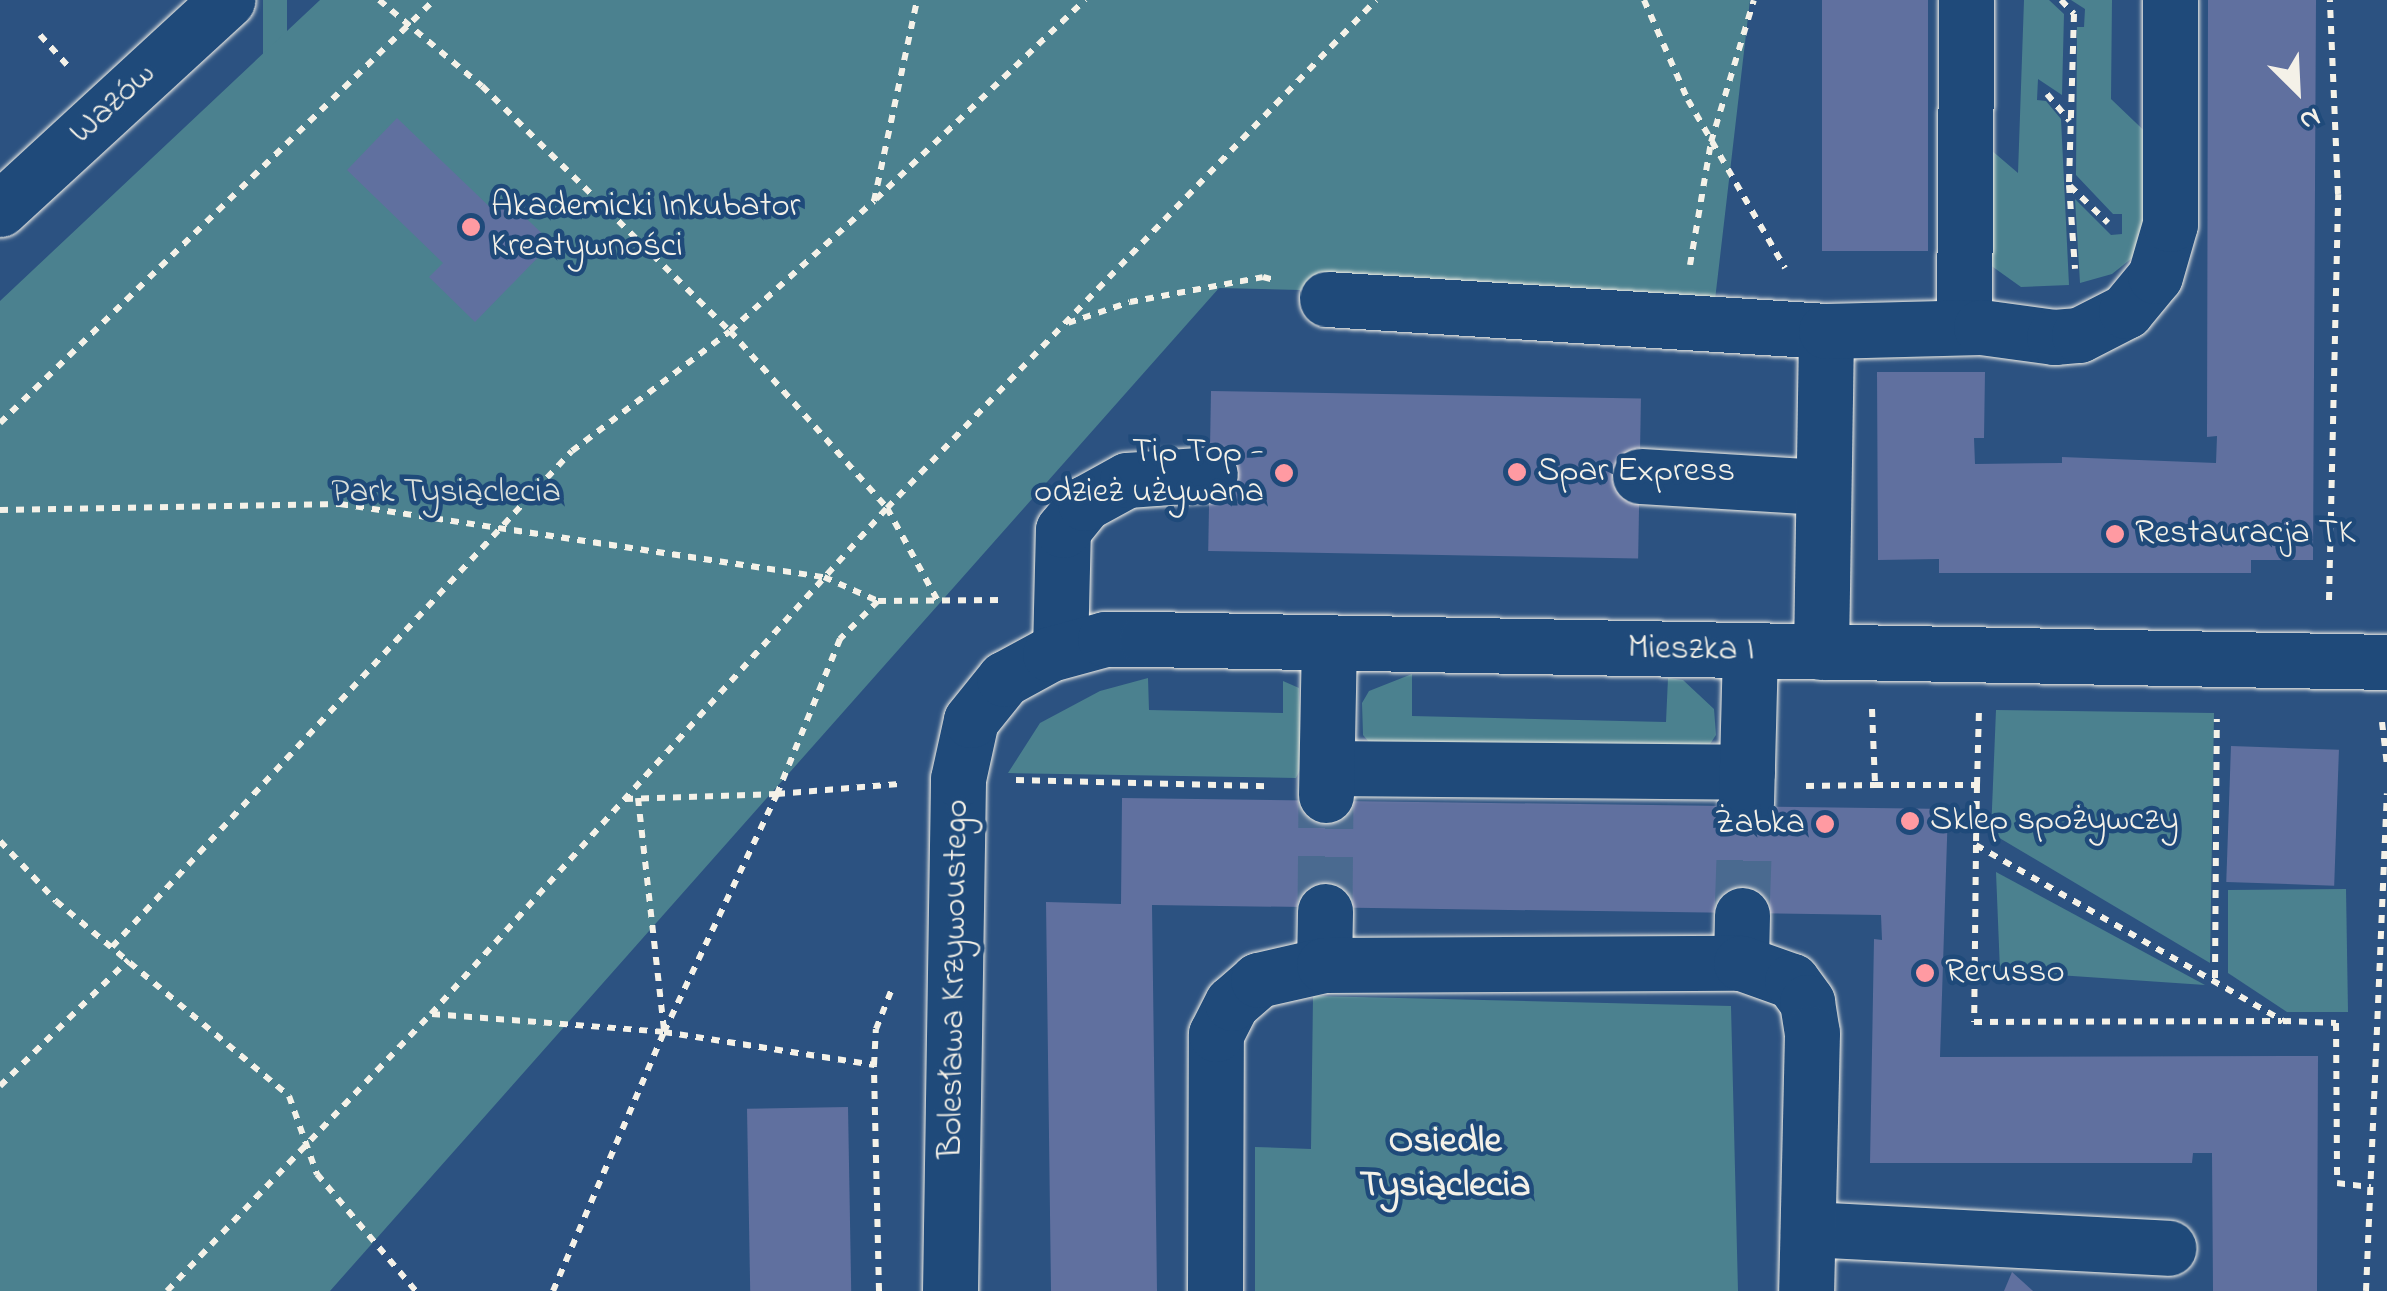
<!DOCTYPE html>
<html>
<head>
<meta charset="utf-8">
<style>
  body { margin:0 }
  #map { position:relative; width:2387px; height:1291px; overflow:hidden; background:#2c5281; font-family:"Indie Flower",sans-serif }
  div>[style] { position:absolute }
  .green>* { inset:0; background:#4b818f; transform-origin:0 0 }
  .building>* { inset:0; background:#60709f; transform-origin:0 0 }
  .minor-tunnel>* { height:55px; margin-top:-27.5px; transform-origin:0; background:repeating-linear-gradient(90deg,#4a6a90 0 55px,transparent 0 83px) }
  .path>* { height:6px; margin-top:-3px; transform-origin:0; background:repeating-linear-gradient(90deg,#f4f1e8 0 8px,transparent 0 16px) }
  .roads { filter:drop-shadow(0 0 2px #f4f1e8) drop-shadow(0 0 2px #f4f1e8) }
  .minor>* { height:55px; margin:-27.5px; padding:0 27.5px; transform-origin:27.5px; border-radius:27.5px; background:#1f4a7a }
  .dots>* { width:28px; height:28px; translate:-50% -50%; box-sizing:border-box; border:5px solid #1f4a7a; border-radius:50% }
  span { translate:-50% -50%; white-space:nowrap; text-align:center; line-height:1.15; -webkit-text-stroke:9px #1f4a7a; paint-order:stroke }
  .street-label { font-size:35px; color:#f4f1e8 }
  .poi-label { font-size:35px; color:#f4f1e8 }
  .left { translate:0 -50%; text-align:left }
  .right { translate:-100% -50%; text-align:right }
  .park-label { font-size:35px; color:#dbe0db }
  .neighbourhood-label { font-size:38px; color:#f4f1e8; font-weight:700 }
  .north { position:absolute; left:2247px; top:40px; width:100px; height:100px; -webkit-text-stroke:8px #1f4a7a; paint-order:stroke; rotate:156deg; font-size:28px; font-weight:700; line-height:40px; text-align:center; color:#f4f1e8 }
  .north::after { content:''; display:block; margin:auto; width:35px; height:45px; background:#f4f1e8; clip-path:polygon(50% 0,100% 100%,50% 72%,0 100%) }
</style>
</head>
<body>
<div id="map">
  <div class="green">
    <i style="left:263px;top:0;width:24px;height:359px"></i>
    <i style="clip-path:polygon(320px 0,1750px 0,1715px 300px,1219px 288px,330px 1291px,0 1291px,0 301px)"></i>
    <i style="clip-path:polygon(2024px 0,2049px 0,2064px 14px,2062px 95px,2038px 79px,2037px 100px,2046px 101px,2061px 119px,2069px 285px,2021px 287px,1986px 262px,1977px 138px,2018px 173px)"></i>
    <i style="clip-path:polygon(2071px 0,2112px 0,2111px 99px,2157px 143px,2142px 250px,2112px 274px,2080px 283px,2075px 199px,2111px 235px,2122px 234px,2122px 214px,2113px 214px,2076px 175px,2077px 27px,2084px 27px,2085px 9px)"></i>
    <i style="clip-path:polygon(1412px 674px,1412px 716px,1666px 722px,1668px 678px,1683px 680px,1714px 709px,1716px 735px,1708px 747px,1374px 748px,1363px 735px,1362px 703px,1369px 691px)"></i>
    <i style="clip-path:polygon(1148px 678px,1149px 710px,1283px 713px,1283px 681px,1299px 688px,1302px 766px,1296px 778px,1008px 773px,1040px 723px,1100px 691px)"></i>
    <i style="clip-path:polygon(1996px 710px,2214px 713px,2210px 963px,1991px 833px)"></i>
    <i style="clip-path:polygon(1996px 872px,2205px 985px,2000px 971px)"></i>
    <i style="clip-path:polygon(2346px 889px,2348px 1012px,2287px 1012px,2228px 973px,2228px 890px)"></i>
    <i style="clip-path:polygon(1313px 996px,1731px 1006px,1738px 1291px,1255px 1291px,1255px 1147px,1311px 1149px)"></i>
  </div>
  <div class="building">
    <i style="left:1822px;top:0;width:106px;height:251px"></i>
    <i style="clip-path:polygon(2208px 0,2316px 0,2313px 560px,2251px 560px,2251px 573px,1939px 573px,1939px 559px,1878px 560px,1877px 372px,1985px 372px,1984px 438px,1974px 438px,1975px 464px,2062px 463px,2062px 457px,2216px 463px,2217px 436px,2207px 437px)"></i>
    <i style="clip-path:polygon(397px 118px,495px 212px,507px 200px,552px 243px,475px 322px,429px 277px,443px 263px,347px 170px)"></i>
    <i style="left:1211px;top:391px;width:430px;height:160px;rotate:1deg"></i>
    <i style="left:2231px;top:746px;width:108px;height:136px;rotate:2deg"></i>
    <i style="clip-path:polygon(1122px 798px,1948px 809px,1940px 1057px,2318px 1056px,2317px 1291px,2213px 1291px,2212px 1153px,2193px 1153px,2192px 1163px,1870px 1163px,1874px 939px,1882px 940px,1881px 915px,1152px 905px,1157px 1291px,1051px 1291px,1046px 902px,1121px 904px)"></i>
    <i style="left:848px;top:1107px;width:184px;height:101px;rotate:89deg"></i>
    <i style="clip-path:polygon(2012px 1272px,2033px 1291px,2004px 1291px)"></i>
  </div>
  <div class="minor-tunnel">
    <i style="left:1325px;top:911px;width:116px;rotate:-89.5deg"></i>
    <i style="left:1742px;top:915px;width:112px;rotate:-88deg"></i>
  </div>
  <div class="path">
    <i style="left:379px;top:0;width:134px;rotate:39.9deg"></i>
    <i style="left:482px;top:86px;width:349px;rotate:44.7deg"></i>
    <i style="left:730px;top:331px;width:237px;rotate:48.4deg"></i>
    <i style="left:887px;top:508px;width:106px;rotate:61.3deg"></i>
    <i style="left:1644px;top:0;width:109px;rotate:66.3deg"></i>
    <i style="left:1688px;top:100px;width:194px;rotate:60deg"></i>
    <i style="left:2061px;top:0;width:19px;rotate:47deg"></i>
    <i style="left:2074px;top:14px;width:171px;rotate:91.7deg"></i>
    <i style="left:2069px;top:185px;width:84px;rotate:85.9deg"></i>
    <i style="left:40px;top:35px;width:42px;rotate:47.9deg"></i>
    <i style="left:2047px;top:94px;width:35px;rotate:50deg"></i>
    <i style="left:2070px;top:186px;width:53px;rotate:44.2deg"></i>
    <i style="left:876px;top:199px;width:289px;rotate:-43.6deg"></i>
    <i style="left:1690px;top:265px;width:125px;rotate:-80.3deg"></i>
    <i style="left:1711px;top:142px;width:148px;rotate:-73.2deg"></i>
    <i style="left:1068px;top:323px;width:65px;rotate:-18.7deg"></i>
    <i style="left:1130px;top:302px;width:135px;rotate:-10.6deg"></i>
    <i style="left:1263px;top:277px;width:11px;rotate:15deg"></i>
    <i style="left:0;top:423px;width:606px;rotate:-44.26deg"></i>
    <i style="left:0;top:510px;width:340px;rotate:-1deg"></i>
    <i style="left:340px;top:504px;width:489px;rotate:8.6deg"></i>
    <i style="left:824px;top:577px;width:59px;rotate:24deg"></i>
    <i style="left:878px;top:601px;width:54px;rotate:135deg"></i>
    <i style="left:840px;top:639px;width:167px;rotate:112.1deg"></i>
    <i style="left:777px;top:794px;width:152px;rotate:178.1deg"></i>
    <i style="left:2329px;top:600px;width:406px;rotate:-88.7deg"></i>
    <i style="left:2338px;top:194px;width:194px;rotate:-92.4deg"></i>
    <i style="left:878px;top:601px;width:123px;rotate:-0.5deg"></i>
    <i style="left:1872px;top:709px;width:76px;rotate:87.7deg"></i>
    <i style="left:1875px;top:785px;width:102px"></i>
    <i style="left:1977px;top:785px;width:60px;rotate:91deg"></i>
    <i style="left:1976px;top:845px;width:354px;rotate:29.8deg"></i>
    <i style="left:2283px;top:1021px;width:53px;rotate:2.2deg"></i>
    <i style="left:2336px;top:1023px;width:160px;rotate:89.6deg"></i>
    <i style="left:2337px;top:1183px;width:34px;rotate:7deg"></i>
    <i style="left:2382px;top:722px;width:44px;rotate:83.5deg"></i>
    <i style="left:1016px;top:780px;width:252px;rotate:1.4deg"></i>
    <i style="left:1977px;top:785px;width:74px;rotate:-88.5deg"></i>
    <i style="left:1806px;top:786px;width:69px;rotate:-0.8deg"></i>
    <i style="left:638px;top:798px;width:234px;rotate:83.6deg"></i>
    <i style="left:0;top:841px;width:82px;rotate:47deg"></i>
    <i style="left:56px;top:901px;width:304px;rotate:39.9deg"></i>
    <i style="left:289px;top:1096px;width:83px;rotate:70.3deg"></i>
    <i style="left:317px;top:1174px;width:153px;rotate:49.8deg"></i>
    <i style="left:1976px;top:845px;width:177px;rotate:90.6deg"></i>
    <i style="left:1974px;top:1022px;width:307px;rotate:-0.2deg"></i>
    <i style="left:112px;top:947px;width:676px;rotate:-47.16deg"></i>
    <i style="left:572px;top:451px;width:198px;rotate:-37.2deg"></i>
    <i style="left:730px;top:331px;width:194px;rotate:-42.1deg"></i>
    <i style="left:874px;top:201px;width:206px;rotate:-77.9deg"></i>
    <i style="left:2215px;top:978px;width:259px;rotate:-89.6deg"></i>
    <i style="left:432px;top:1014px;width:233px;rotate:4.4deg"></i>
    <i style="left:664px;top:1032px;width:263px;rotate:-64.6deg"></i>
    <i style="left:777px;top:794px;width:122px;rotate:-4.7deg"></i>
    <i style="left:0;top:1086px;width:180px;rotate:-44.5deg"></i>
    <i style="left:167px;top:1291px;width:383px;rotate:-46.4deg"></i>
    <i style="left:431px;top:1014px;width:681px;rotate:-47.98deg"></i>
    <i style="left:887px;top:508px;width:705px;rotate:-46.09deg"></i>
    <i style="left:553px;top:1291px;width:282px;rotate:-66.8deg"></i>
    <i style="left:664px;top:1032px;width:213px;rotate:8.9deg"></i>
    <i style="left:879px;top:1291px;width:226px;rotate:-91.3deg"></i>
    <i style="left:874px;top:1065px;width:36px;rotate:-87deg"></i>
    <i style="left:876px;top:1029px;width:46px;rotate:-68.4deg"></i>
    <i style="left:2366px;top:1291px;width:498px;rotate:-87.6deg"></i>
  </div>
  <div class="roads">
    <div class="minor">
      <i style="left:0;top:209px;width:309px;rotate:-42.6deg"></i>
      <i style="left:1327px;top:299px;width:500px;rotate:3.67deg"></i>
      <i style="left:1964px;top:327px;width:327px;rotate:-89.6deg"></i>
      <i style="left:1640px;top:476px;width:182px;rotate:3.5deg"></i>
      <i style="left:1060px;top:650px;width:120px;rotate:-88.6deg"></i>
      <i style="left:1063px;top:530px;width:35px;rotate:-51deg"></i>
      <i style="left:1085px;top:503px;width:48px;rotate:-28.7deg"></i>
      <i style="left:1127px;top:480px;width:83px;rotate:-4.1deg"></i>
      <i style="left:1821px;top:652px;width:321px;rotate:-89.1deg"></i>
      <i style="left:1826px;top:331px;width:155px;rotate:-1.5deg"></i>
      <i style="left:1981px;top:327px;width:74px;rotate:7.8deg"></i>
      <i style="left:2054px;top:337px;width:25px;rotate:-5deg"></i>
      <i style="left:2079px;top:335px;width:53px;rotate:-27.1deg"></i>
      <i style="left:2126px;top:311px;width:45px;rotate:-50.4deg"></i>
      <i style="left:2155px;top:276px;width:54px;rotate:-73.9deg"></i>
      <i style="left:2170px;top:224px;width:224px;rotate:-90deg"></i>
      <i style="left:1327px;top:768px;width:420px;rotate:0.5deg"></i>
      <i style="left:1326px;top:795px;width:152px;rotate:-88.9deg"></i>
      <i style="left:1746px;top:803px;width:152px;rotate:-88.5deg"></i>
      <i style="left:1741px;top:963px;width:48px;rotate:-88.8deg"></i>
      <i style="left:1324px;top:965px;width:54px;rotate:-88.9deg"></i>
      <i style="left:1808px;top:1229px;width:361px;rotate:3deg"></i>
      <i style="left:950px;top:1291px;width:512px;rotate:-89.1deg"></i>
      <i style="left:958px;top:779px;width:60px;rotate:-77.6deg"></i>
      <i style="left:971px;top:720px;width:53px;rotate:-51.2deg"></i>
      <i style="left:1004px;top:679px;width:52px;rotate:-28.5deg"></i>
      <i style="left:1050px;top:654px;width:57px;rotate:-15.3deg"></i>
      <i style="left:1105px;top:639px;width:42px"></i>
      <i style="left:1147px;top:639px;width:1240px;rotate:1.06deg"></i>
      <i style="left:1215px;top:1291px;width:257px;rotate:-89.8deg"></i>
      <i style="left:1216px;top:1034px;width:35px;rotate:-63deg"></i>
      <i style="left:1232px;top:1003px;width:35px;rotate:-41deg"></i>
      <i style="left:1258px;top:980px;width:68px;rotate:-12.8deg"></i>
      <i style="left:1324px;top:965px;width:417px;rotate:-0.3deg"></i>
      <i style="left:1741px;top:963px;width:54px;rotate:19.4deg"></i>
      <i style="left:1792px;top:981px;width:26px;rotate:54deg"></i>
      <i style="left:1807px;top:1002px;width:31px;rotate:81deg"></i>
      <i style="left:1812px;top:1033px;width:258px;rotate:91.3deg"></i>
    </div>
  </div>
  <div class="dots">
    <i style="left:471px;top:227px;background:#ff9aa2"></i>
    <i style="left:1517px;top:472px;background:#ff9aa2"></i>
    <i style="left:1284px;top:473px;background:#ff9aa2"></i>
    <i style="left:2115px;top:534px;background:#ff9aa2"></i>
    <i style="left:1910px;top:821px;background:#ff9aa2"></i>
    <i style="left:1825px;top:824px;background:#ff9aa2"></i>
    <i style="left:1925px;top:973px;background:#ff9aa2"></i>
  </div>
  <div class="street-label">
    <span style="left:113px;top:104px;rotate:-43deg">Wazów</span>
    <span style="left:1691px;top:650px;rotate:1deg">Mieszka I</span>
    <span style="left:955px;top:979px;rotate:-89deg">Bolesława Krzywoustego</span>
  </div>
  <div class="poi-label">
    <span class="left" style="left:491px;top:227px">Akademicki Inkubator<br>Kreatywności</span>
    <span class="right" style="left:1264px;top:473px">Tip Top -<br>odzież używana</span>
    <span class="left" style="left:1537px;top:472px">Spar Express</span>
    <span class="left" style="left:2135px;top:534px">Restauracja TK</span>
    <span class="left" style="left:1930px;top:821px">Sklep spożywczy</span>
    <span class="right" style="left:1805px;top:824px">Żabka</span>
    <span class="left" style="left:1945px;top:973px">Rerusso</span>
  </div>
  <div class="park-label">
    <span style="left:446px;top:493px">Park Tysiąclecia</span>
  </div>
  <div class="neighbourhood-label">
    <span style="left:1445px;top:1165px">Osiedle<br>Tysiąclecia</span>
  </div>
  <div class="north">N</div>
</div>
</body>
</html>
